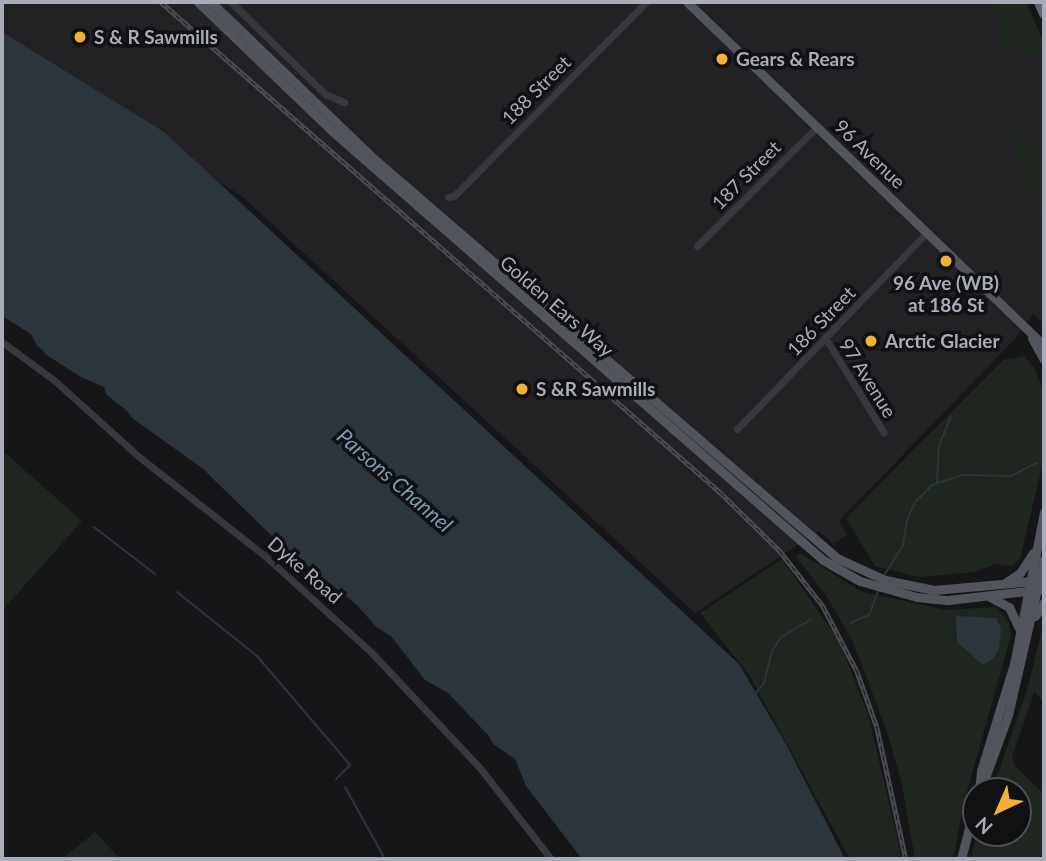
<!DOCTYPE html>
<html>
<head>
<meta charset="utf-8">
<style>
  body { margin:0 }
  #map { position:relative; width:1046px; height:861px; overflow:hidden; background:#161618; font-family:Lato,sans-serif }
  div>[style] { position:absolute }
  .built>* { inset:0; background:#222225 }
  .green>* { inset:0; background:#1e261f }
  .water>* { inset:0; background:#2c353c }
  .stream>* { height:2px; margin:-1px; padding:0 1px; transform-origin:1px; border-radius:1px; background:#2c353c }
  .minor>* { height:7px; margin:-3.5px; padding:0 3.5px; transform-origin:3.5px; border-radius:3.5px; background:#37383d }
  .major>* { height:9px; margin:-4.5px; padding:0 4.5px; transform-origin:4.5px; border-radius:4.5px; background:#53555c }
  .highway>* { height:10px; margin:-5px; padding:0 5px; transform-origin:5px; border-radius:5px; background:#63666e }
  .rail>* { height:4.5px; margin-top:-2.25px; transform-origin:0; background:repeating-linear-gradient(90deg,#111113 0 5px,#4a4c52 0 10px); box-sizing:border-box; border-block:2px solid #4a4c52 }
  .dots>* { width:19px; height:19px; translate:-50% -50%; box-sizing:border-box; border:4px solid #111113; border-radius:50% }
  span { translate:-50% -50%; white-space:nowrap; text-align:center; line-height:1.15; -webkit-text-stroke:7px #111113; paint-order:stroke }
  .poi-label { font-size:19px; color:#a8adb8; font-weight:700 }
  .left { translate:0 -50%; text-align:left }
  .street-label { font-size:19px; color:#a8adb8 }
  .water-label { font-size:21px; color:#7f9bb3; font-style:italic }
  .frame { position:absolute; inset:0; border:4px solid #a8adb8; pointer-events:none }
  .north { position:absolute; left:962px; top:777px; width:70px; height:70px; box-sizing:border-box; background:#111113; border:2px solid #4d4f55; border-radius:50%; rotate:224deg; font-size:19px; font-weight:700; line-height:28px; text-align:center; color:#a8adb8 }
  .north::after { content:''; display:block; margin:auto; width:24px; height:32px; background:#f2b134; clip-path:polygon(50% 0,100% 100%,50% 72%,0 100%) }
</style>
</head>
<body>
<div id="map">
  <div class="built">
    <i style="clip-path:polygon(2px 2px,1019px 2px,1044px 57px,1044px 324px,1033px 314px,1013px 341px,839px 521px,847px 535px,833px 544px,819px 531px,695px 613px,244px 198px,2px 37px)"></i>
  </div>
  <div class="green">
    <i style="clip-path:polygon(993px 2px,1026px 2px,1044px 42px,1044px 52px,1038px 55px,1003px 49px,997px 35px,1004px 26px)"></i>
    <i style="clip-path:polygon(998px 109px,1024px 142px,1044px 157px,1044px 224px)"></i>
    <i style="clip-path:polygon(1024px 356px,1034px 367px,1044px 393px,1044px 458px,1020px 559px,1011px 566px,996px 564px,974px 572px,919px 577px,875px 566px,846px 518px,1003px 360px)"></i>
    <i style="clip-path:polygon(2px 450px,82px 521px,2px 611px)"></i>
    <i style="clip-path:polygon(800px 553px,862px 592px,946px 610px,995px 607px,1009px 622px,1011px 635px,964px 802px,953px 859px,915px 859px,901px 780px,886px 729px,853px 642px,826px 595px,796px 557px)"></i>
    <i style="clip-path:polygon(782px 559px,839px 641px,868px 714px,902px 859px,850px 859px,749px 675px,700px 613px)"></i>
    <i style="clip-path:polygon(1044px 621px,1044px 702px,1034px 692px,1012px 757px,1015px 766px,1044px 794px,1044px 858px,971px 859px,977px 833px,1018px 833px,1018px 791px,992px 791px,1028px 687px)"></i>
    <i style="clip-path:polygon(95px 832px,120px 859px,65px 859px,68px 854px)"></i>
  </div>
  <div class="water">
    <i style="clip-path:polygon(2px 32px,164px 132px,739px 664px,786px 744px,845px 859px,582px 859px,526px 786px,515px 759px,493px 744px,489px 736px,448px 693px,425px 680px,391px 636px,376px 627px,358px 606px,275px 539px,202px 468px,132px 418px,127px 411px,106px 394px,104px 387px,81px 377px,48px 356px,36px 344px,31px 334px,2px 316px)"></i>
    <i style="clip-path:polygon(956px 616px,997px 618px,1001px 630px,999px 649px,993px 659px,983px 665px,957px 642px)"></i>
  </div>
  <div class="stream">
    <i style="left:937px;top:482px;width:36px;rotate:-87deg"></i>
    <i style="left:939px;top:446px;width:32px;rotate:-68deg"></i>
    <i style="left:94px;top:527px;width:77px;rotate:37.6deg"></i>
    <i style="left:885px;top:574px;width:34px;rotate:-58deg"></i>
    <i style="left:903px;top:545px;width:25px;rotate:-81deg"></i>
    <i style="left:907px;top:520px;width:20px;rotate:-66deg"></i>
    <i style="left:915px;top:502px;width:24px;rotate:-45deg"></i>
    <i style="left:932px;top:485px;width:33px;rotate:-18deg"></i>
    <i style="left:963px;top:475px;width:48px;rotate:1.2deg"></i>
    <i style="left:1011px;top:476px;width:29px;rotate:-27deg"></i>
    <i style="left:177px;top:592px;width:102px;rotate:38.7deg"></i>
    <i style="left:257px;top:656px;width:143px;rotate:49.5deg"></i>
    <i style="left:350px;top:765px;width:20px;rotate:135deg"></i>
    <i style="left:850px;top:623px;width:21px;rotate:-23deg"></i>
    <i style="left:869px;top:615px;width:28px;rotate:-69deg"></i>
    <i style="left:756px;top:693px;width:13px;rotate:-51deg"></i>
    <i style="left:764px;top:683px;width:33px;rotate:-76deg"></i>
    <i style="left:772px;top:651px;width:17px;rotate:-57deg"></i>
    <i style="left:781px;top:637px;width:34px;rotate:-30deg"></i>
    <i style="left:345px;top:787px;width:82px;rotate:60.9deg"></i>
  </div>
  <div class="minor">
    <i style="left:231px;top:2px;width:132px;rotate:44.4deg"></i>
    <i style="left:325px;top:94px;width:21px;rotate:23deg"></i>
    <i style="left:448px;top:197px;width:6px;rotate:-9deg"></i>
    <i style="left:454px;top:196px;width:273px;rotate:-45.3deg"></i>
    <i style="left:697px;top:246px;width:169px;rotate:-44.8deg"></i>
    <i style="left:826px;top:339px;width:110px;rotate:58.3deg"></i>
    <i style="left:2px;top:342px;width:64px;rotate:36.2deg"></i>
    <i style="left:54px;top:380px;width:113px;rotate:42.1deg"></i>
    <i style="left:138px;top:456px;width:160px;rotate:38.2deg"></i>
    <i style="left:264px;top:555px;width:144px;rotate:42.2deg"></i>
    <i style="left:371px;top:652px;width:159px;rotate:46.8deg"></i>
    <i style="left:480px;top:768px;width:115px;rotate:52deg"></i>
    <i style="left:737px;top:429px;width:272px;rotate:-46deg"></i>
  </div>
  <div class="major">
    <i style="left:198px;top:2px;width:185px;rotate:43.9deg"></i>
    <i style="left:331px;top:130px;width:653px;rotate:41.15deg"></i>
    <i style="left:823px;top:560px;width:43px;rotate:29.6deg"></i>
    <i style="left:860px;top:581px;width:59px;rotate:15.7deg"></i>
    <i style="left:917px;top:597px;width:31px;rotate:6deg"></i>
    <i style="left:948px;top:600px;width:97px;rotate:-6.5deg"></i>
    <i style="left:211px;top:2px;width:225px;rotate:43.9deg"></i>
    <i style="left:373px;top:158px;width:613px;rotate:40.76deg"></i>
    <i style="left:837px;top:558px;width:53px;rotate:24.6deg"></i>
    <i style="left:885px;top:580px;width:50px;rotate:11.5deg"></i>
    <i style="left:934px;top:590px;width:110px;rotate:-5.2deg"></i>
    <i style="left:687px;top:2px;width:496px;rotate:43.9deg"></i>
    <i style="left:1032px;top:338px;width:25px;rotate:61deg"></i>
    <i style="left:1005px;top:583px;width:18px;rotate:-34deg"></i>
    <i style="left:1020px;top:573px;width:24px;rotate:-57deg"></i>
    <i style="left:990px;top:597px;width:21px;rotate:28deg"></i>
    <i style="left:1009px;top:607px;width:23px;rotate:65deg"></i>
    <i style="left:1035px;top:616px;width:17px;rotate:-57deg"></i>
    <i style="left:982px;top:786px;width:76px;rotate:-69.9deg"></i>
    <i style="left:1008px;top:715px;width:160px;rotate:-77deg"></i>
    <i style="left:979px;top:791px;width:20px;rotate:-84deg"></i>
    <i style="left:981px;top:771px;width:112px;rotate:-72.9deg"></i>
    <i style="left:1014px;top:664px;width:155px;rotate:-78.8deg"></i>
    <i style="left:961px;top:859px;width:60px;rotate:-75.5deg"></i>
  </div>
  <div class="highway">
    <i style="left:1039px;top:2px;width:13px;rotate:67deg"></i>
  </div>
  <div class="rail">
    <i style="left:161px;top:2px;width:745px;rotate:41.24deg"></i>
    <i style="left:721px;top:493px;width:83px;rotate:44.5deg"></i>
    <i style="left:780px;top:551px;width:70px;rotate:52deg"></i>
    <i style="left:823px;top:606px;width:73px;rotate:62.4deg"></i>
    <i style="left:857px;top:671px;width:59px;rotate:70.3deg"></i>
    <i style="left:877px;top:727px;width:135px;rotate:77.6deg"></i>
  </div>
  <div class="dots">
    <i style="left:80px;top:37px;background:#f2b134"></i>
    <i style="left:722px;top:59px;background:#f2b134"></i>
    <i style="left:946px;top:261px;background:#f2b134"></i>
    <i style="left:871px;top:341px;background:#f2b134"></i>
    <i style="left:522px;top:389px;background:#f2b134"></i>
  </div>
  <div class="poi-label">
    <span class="left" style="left:94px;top:37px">S &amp; R Sawmills</span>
    <span class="left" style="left:736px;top:59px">Gears &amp; Rears</span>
    <span style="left:946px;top:294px">96 Ave (WB)<br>at 186 St</span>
    <span class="left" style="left:885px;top:341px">Arctic Glacier</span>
    <span class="left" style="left:536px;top:389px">S &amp;R Sawmills</span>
  </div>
  <div class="street-label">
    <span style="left:536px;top:90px;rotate:-45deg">188 Street</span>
    <span style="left:870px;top:154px;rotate:44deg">96 Avenue</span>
    <span style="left:746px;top:175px;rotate:-45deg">187 Street</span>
    <span style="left:557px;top:306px;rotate:41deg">Golden Ears Way</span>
    <span style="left:821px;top:321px;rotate:-46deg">186 Street</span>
    <span style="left:868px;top:378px;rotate:58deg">97 Avenue</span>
    <span style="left:305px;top:570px;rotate:41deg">Dyke Road</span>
  </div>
  <div class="water-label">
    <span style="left:395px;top:480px;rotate:41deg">Parsons Channel</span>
  </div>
  <div class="frame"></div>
  <div class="north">N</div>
</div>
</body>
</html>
